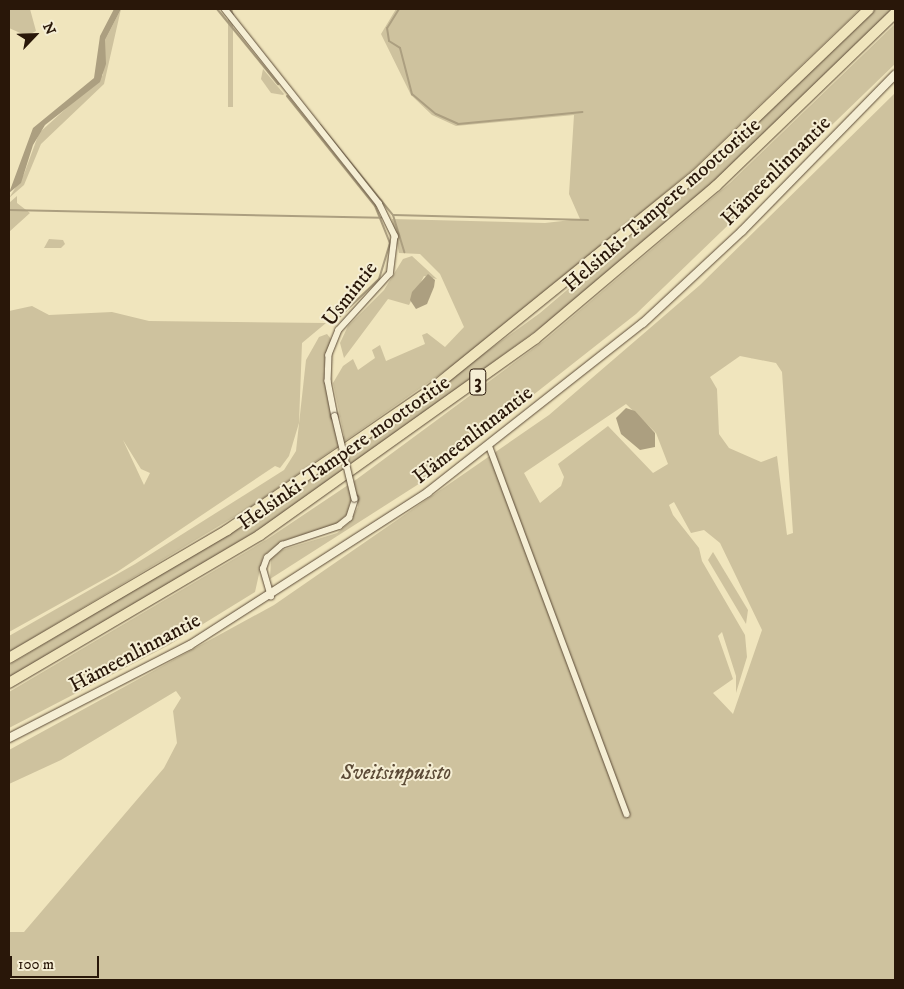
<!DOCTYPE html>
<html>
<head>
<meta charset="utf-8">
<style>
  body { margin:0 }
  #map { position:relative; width:904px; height:989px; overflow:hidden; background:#f0e5bd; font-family:"IM FELL DW Pica",serif }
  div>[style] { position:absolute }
  .green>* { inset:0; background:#cec29e; transform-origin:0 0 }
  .water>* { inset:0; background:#ac9f80 }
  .stream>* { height:2px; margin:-1px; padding:0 1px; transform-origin:1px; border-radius:1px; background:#ac9f80 }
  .roads { filter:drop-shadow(0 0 1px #5b4a36) drop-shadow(0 0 1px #5b4a36) }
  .minor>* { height:5.5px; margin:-2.75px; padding:0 2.75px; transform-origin:2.75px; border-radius:2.75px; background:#f5eed4 }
  .secondary>* { height:8px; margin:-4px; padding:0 4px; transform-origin:4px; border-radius:4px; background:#f5eed4 }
  .motorway>* { height:10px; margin:-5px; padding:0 5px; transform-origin:5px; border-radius:5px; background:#f0e5bd }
  .bridges { filter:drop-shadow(0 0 1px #5b4a36) drop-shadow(0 0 1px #5b4a36) }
  .minor-bridge>* { height:5.5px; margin:-2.75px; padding:0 2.75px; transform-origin:2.75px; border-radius:2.75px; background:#f5eed4 }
  span { translate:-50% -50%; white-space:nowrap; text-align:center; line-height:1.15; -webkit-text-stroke:4px #f5eed4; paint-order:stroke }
  .shield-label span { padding:1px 4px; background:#f5eed4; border:1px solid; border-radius:4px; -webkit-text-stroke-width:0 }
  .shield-label { font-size:20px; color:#291709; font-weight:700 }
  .street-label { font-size:21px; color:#291709 }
  .park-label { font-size:21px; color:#5b4a36; font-style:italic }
  .frame { position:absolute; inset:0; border:10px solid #291709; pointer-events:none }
  .north { position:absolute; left:10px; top:10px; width:50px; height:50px; -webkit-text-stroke:4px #f5eed4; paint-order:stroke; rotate:66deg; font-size:14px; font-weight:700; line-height:20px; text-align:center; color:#291709 }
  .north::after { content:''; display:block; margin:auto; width:18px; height:22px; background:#291709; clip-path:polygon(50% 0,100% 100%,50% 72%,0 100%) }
  .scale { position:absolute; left:10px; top:956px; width:89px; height:22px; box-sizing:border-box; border:2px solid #291709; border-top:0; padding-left:6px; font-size:15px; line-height:18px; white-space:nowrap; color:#291709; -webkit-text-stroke:4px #f5eed4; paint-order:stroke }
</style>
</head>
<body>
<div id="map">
  <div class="green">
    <i style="clip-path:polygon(9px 9px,30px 9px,36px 31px,27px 36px,9px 28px)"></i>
    <i style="clip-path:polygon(121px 9px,104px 84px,41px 144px,24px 185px,9px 198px,24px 174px,39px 133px,103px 75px,105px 40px)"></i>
    <i style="left:228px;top:9px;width:5px;height:98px"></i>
    <i style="clip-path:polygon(396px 9px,860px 9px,692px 170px,482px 345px,249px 508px,9px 652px,9px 636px,135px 564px,284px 470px,296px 451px,306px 360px,319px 337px,327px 334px,331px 339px,324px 369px,338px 440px,344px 436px,333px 383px,343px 366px,353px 359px,358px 370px,375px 358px,372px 350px,380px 345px,386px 361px,425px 344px,422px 335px,427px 333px,445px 347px,464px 327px,440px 274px,420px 254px,399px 253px,392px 219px,545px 223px,580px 219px,569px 194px,574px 115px,456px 126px,432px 115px,411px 95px,381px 34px)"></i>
    <i style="clip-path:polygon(876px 9px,893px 9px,724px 173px,548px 322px,283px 515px,9px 679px,9px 665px,275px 505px,540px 313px,714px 165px)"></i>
    <i style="clip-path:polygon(895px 24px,895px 64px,636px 314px,425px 480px,270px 579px,271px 559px,282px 550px,337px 533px,350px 522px,358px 507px,357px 494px,352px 494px,347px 514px,335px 525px,282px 541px,263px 556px,255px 592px,169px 645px,9px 728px,9px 692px,266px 540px,357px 479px,545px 340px,730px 183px)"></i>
    <i style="clip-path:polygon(263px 69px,284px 94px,283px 95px,271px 93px,261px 79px)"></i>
    <i style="clip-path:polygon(evenodd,895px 93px,895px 980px,9px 980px,9px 932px,24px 932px,164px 768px,177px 743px,173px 711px,181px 698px,176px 691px,61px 760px,9px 784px,9px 750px,274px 605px,549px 415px,700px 285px,895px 93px,740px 356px,776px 363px,782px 372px,793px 533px,787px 535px,777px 456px,761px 462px,729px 448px,719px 434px,717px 389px,710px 377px,740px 356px,895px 93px,626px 404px,656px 433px,668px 464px,653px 473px,608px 426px,558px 464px,564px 477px,561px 486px,540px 503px,524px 473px,626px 404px,895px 93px,674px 502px,691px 533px,704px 530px,720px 543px,762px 630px,733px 714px,713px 693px,733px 679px,718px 636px,722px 632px,736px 676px,736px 693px,747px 657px,745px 635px,702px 561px,699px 548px,673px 515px,669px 505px,674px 502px)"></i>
    <i style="clip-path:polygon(17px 196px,17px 203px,30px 213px,9px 232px,9px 203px)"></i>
    <i style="clip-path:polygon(49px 239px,63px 240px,65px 244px,61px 248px,44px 248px)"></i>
    <i style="clip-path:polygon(412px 256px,437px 279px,424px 276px,409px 305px,388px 299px,344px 358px,340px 343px,348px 326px,384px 290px,403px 259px)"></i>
    <i style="clip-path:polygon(evenodd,32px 306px,49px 315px,112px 312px,149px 321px,326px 323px,302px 343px,299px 423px,289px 456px,280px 468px,275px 466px,117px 572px,9px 632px,9px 311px,32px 306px,123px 440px,141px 469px,150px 473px,144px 485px,123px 440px)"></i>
    <i style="clip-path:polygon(713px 552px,748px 610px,746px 624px,708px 560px)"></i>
  </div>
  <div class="water">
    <i style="clip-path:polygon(114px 9px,121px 9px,105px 40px,106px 64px,100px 82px,45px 125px,33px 145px,21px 183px,9px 193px,33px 128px,94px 78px,100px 36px)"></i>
    <i style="clip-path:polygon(428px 274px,435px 280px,434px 287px,427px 304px,416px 309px,410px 300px,412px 292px)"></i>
    <i style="clip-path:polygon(626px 408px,635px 411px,655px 433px,655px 447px,640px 450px,621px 434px,616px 418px)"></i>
  </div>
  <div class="stream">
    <i style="left:217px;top:9px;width:97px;rotate:50.9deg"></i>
    <i style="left:230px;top:9px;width:7px;rotate:63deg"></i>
    <i style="left:399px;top:9px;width:22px;rotate:122deg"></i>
    <i style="left:387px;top:28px;width:13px;rotate:81deg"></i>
    <i style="left:389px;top:41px;width:13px;rotate:32deg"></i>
    <i style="left:400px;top:48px;width:48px;rotate:75.4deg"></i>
    <i style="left:412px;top:94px;width:31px;rotate:40deg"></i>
    <i style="left:436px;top:114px;width:24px;rotate:24deg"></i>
    <i style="left:458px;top:124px;width:125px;rotate:-5.5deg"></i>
    <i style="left:287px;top:96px;width:141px;rotate:51.3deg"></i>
    <i style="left:375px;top:206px;width:40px;rotate:68deg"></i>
    <i style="left:390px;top:243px;width:38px;rotate:107deg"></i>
    <i style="left:379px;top:279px;width:62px;rotate:136.3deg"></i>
    <i style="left:320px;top:125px;width:116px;rotate:51deg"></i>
    <i style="left:393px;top:215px;width:39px;rotate:73deg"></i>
    <i style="left:9px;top:210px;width:372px;rotate:1.2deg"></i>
    <i style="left:393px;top:215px;width:195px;rotate:1.5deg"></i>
  </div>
  <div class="roads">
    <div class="minor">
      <i style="left:225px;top:9px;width:248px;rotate:51.6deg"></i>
      <i style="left:379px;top:203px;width:37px;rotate:64deg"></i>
      <i style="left:395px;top:236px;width:38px;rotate:97deg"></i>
      <i style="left:390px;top:274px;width:76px;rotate:132.3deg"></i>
      <i style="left:339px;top:330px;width:27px;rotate:112deg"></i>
      <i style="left:329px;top:355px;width:26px;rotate:92deg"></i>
      <i style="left:328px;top:381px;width:36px;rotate:79deg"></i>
      <i style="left:489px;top:445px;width:394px;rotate:69.5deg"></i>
      <i style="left:271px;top:597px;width:29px;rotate:-106deg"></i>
      <i style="left:263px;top:569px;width:12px;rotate:-70deg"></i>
      <i style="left:267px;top:558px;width:20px;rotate:-41deg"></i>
      <i style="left:282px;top:545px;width:60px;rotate:-18.4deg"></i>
      <i style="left:339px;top:526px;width:13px;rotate:-39deg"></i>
      <i style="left:349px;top:518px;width:20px;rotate:-72deg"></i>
    </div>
    <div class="secondary">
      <i style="left:9px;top:738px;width:203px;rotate:-27.2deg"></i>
      <i style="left:190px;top:645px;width:283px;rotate:-32.7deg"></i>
      <i style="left:428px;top:492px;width:273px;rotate:-38.2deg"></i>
      <i style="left:643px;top:323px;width:135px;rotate:-42.9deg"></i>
      <i style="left:742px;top:231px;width:219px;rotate:-45.6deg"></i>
    </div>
    <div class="motorway">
      <i style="left:9px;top:658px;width:253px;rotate:-30.4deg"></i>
      <i style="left:227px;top:530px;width:244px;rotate:-34.5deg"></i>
      <i style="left:428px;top:392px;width:343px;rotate:-39deg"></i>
      <i style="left:695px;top:176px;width:241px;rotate:-43.8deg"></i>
      <i style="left:9px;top:683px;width:291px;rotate:-30.5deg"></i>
      <i style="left:260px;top:535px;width:338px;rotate:-35.5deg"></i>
      <i style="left:535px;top:339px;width:237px;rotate:-40.2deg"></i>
      <i style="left:716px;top:186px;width:249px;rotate:-44deg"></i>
    </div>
  </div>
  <div class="bridges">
    <div class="minor-bridge">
      <i style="left:335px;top:416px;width:85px;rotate:76.5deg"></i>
    </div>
  </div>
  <div class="shield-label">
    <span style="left:478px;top:382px">3</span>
  </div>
  <div class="street-label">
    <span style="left:776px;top:171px;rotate:-45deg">Hämeenlinnantie</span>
    <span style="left:662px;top:205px;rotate:-41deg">Helsinki-Tampere moottoritie</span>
    <span style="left:350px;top:294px;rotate:-52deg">Usmintie</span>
    <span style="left:473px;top:435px;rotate:-38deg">Hämeenlinnantie</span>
    <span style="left:344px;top:453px;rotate:-35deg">Helsinki-Tampere moottoritie</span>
    <span style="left:135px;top:653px;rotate:-28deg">Hämeenlinnantie</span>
  </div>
  <div class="park-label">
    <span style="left:396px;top:773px">Sveitsinpuisto</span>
  </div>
  <div class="frame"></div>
  <div class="north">N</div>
  <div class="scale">100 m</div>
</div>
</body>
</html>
